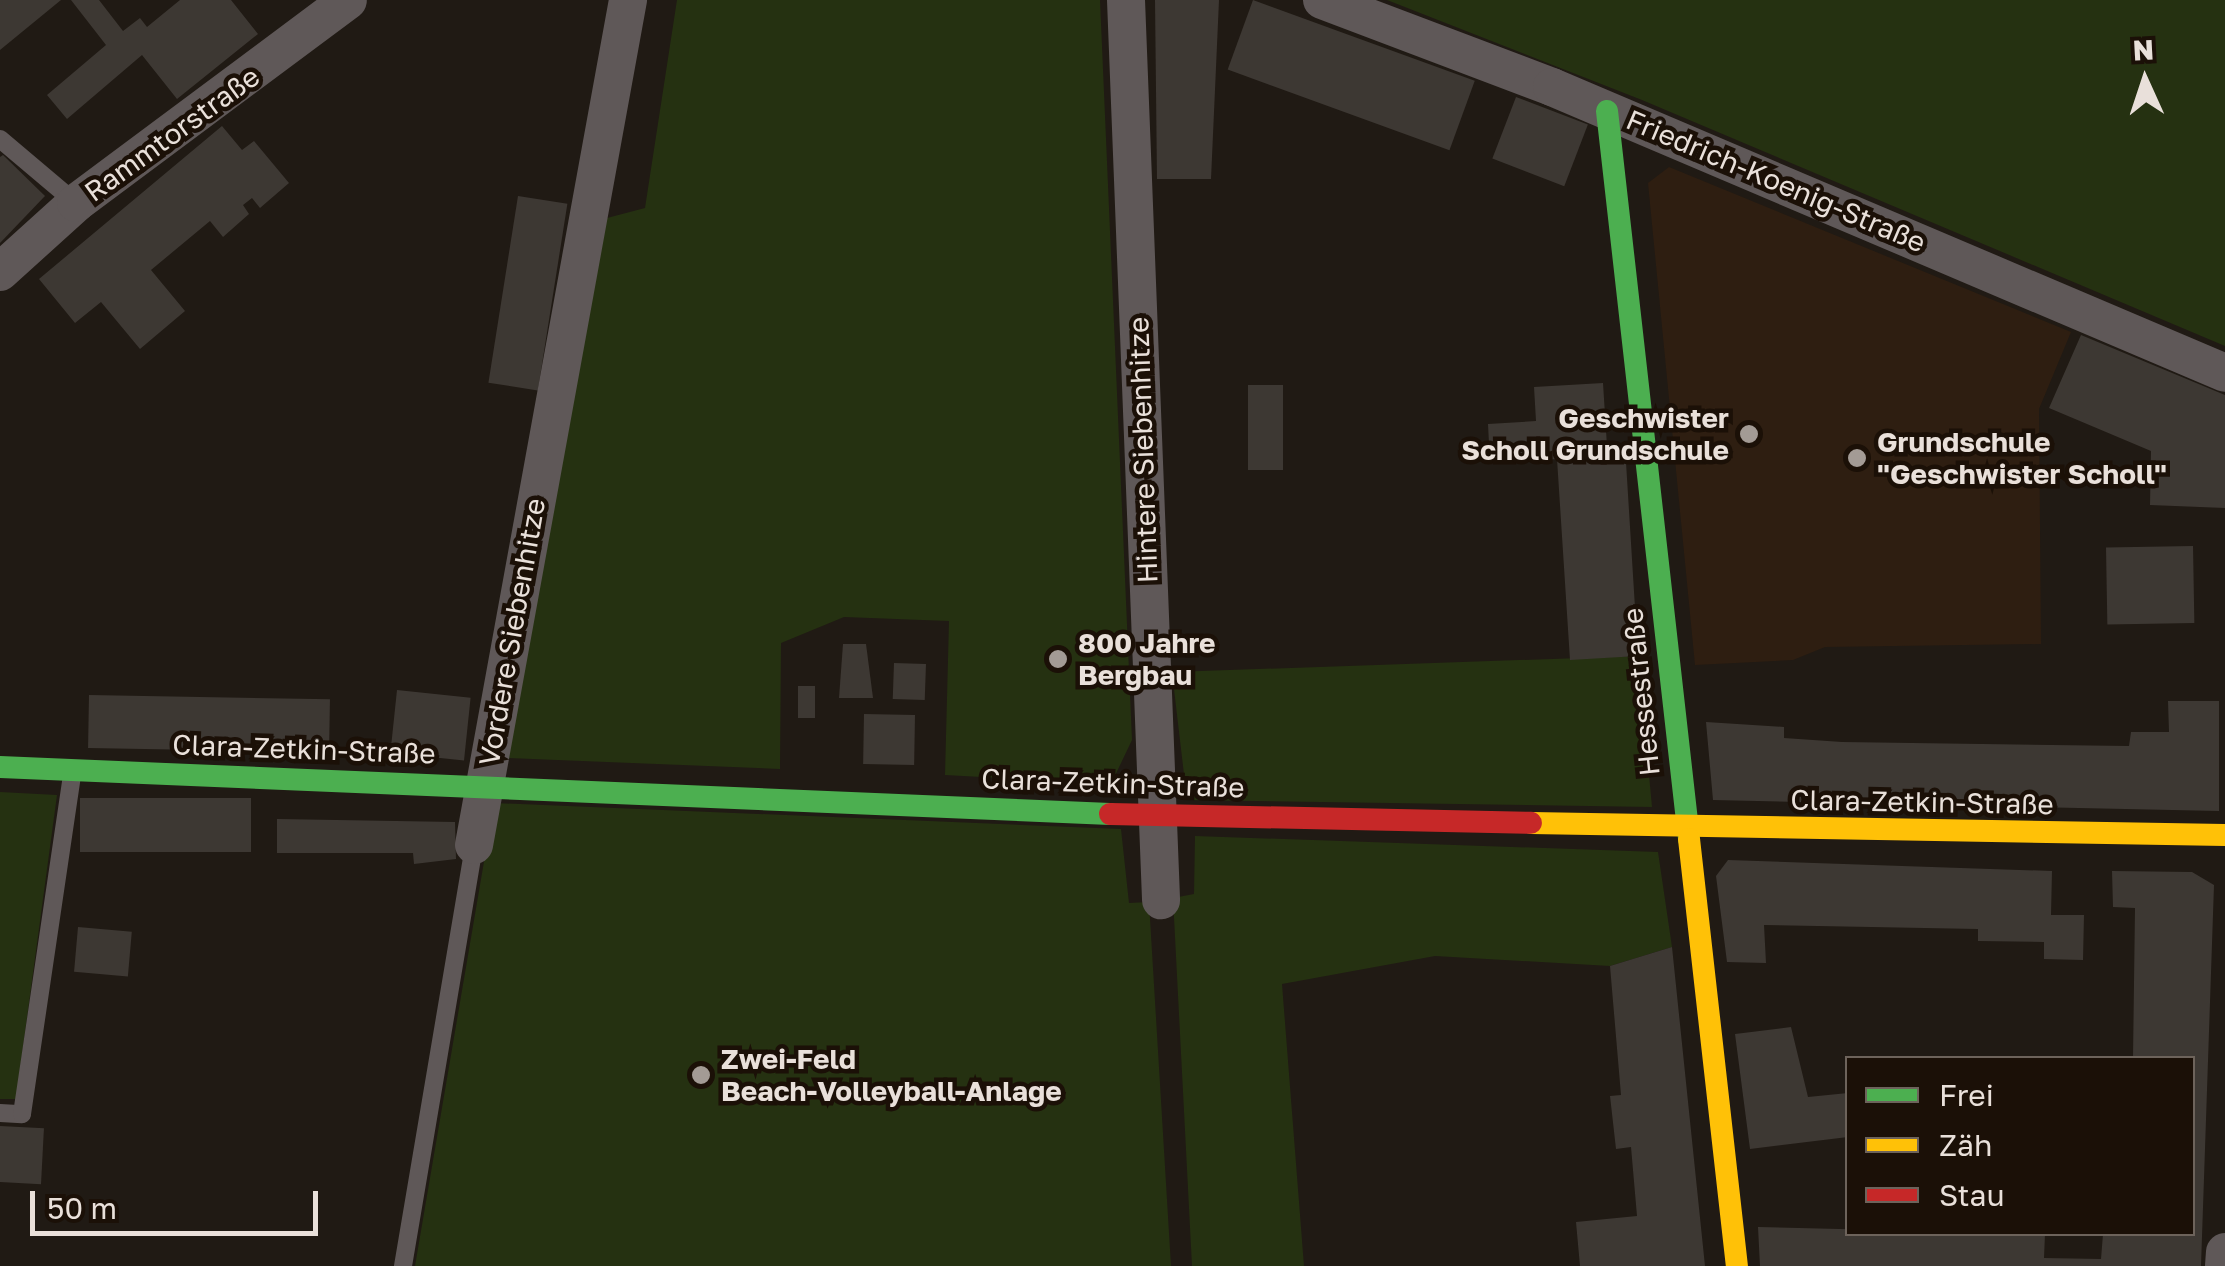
<!DOCTYPE html>
<html>
<head>
<meta charset="utf-8">
<style>
  body { margin:0 }
  #map { position:relative; width:2225px; height:1266px; overflow:hidden; background:#201a14; font-family:"Golos Text",sans-serif }
  div>[style] { position:absolute }
  .built>* { inset:0; background:#2e1e11 }
  .green>* { inset:0; background:#253111 }
  .building>* { inset:0; background:#3d3833; transform-origin:0 0 }
  .lane>* { height:18px; margin:-9px; padding:0 9px; transform-origin:9px; border-radius:9px; background:#5f5858 }
  .street>* { height:38px; margin:-19px; padding:0 19px; transform-origin:19px; border-radius:19px; background:#5f5858 }
  .fast>* { height:22px; margin:-11px; padding:0 11px; transform-origin:11px; border-radius:11px; background:#4caf50 }
  .slow>* { height:22px; margin:-11px; padding:0 11px; transform-origin:11px; border-radius:11px; background:#ffc107 }
  .jam>* { height:22px; margin:-11px; padding:0 11px; transform-origin:11px; border-radius:11px; background:#c62828 }
  .dots>* { width:28px; height:28px; translate:-50% -50%; box-sizing:border-box; border:5px solid #1b1007; border-radius:50% }
  span { translate:-50% -50%; white-space:nowrap; text-align:center; line-height:1.15; -webkit-text-stroke:9px #1b1007; paint-order:stroke }
  .street-label { font-size:28px; color:#e9e0da }
  .poi-label { font-size:28px; color:#e9e0da; font-weight:700 }
  .right { translate:-100% -50%; text-align:right }
  .left { translate:0 -50%; text-align:left }
  .legend { position:absolute; left:1845px; top:1056px; width:350px; height:180px; box-sizing:border-box; background:#1b1007; border:2px solid #6d635b; margin:0; padding:12px 18px; list-style:none; font-size:30px; color:#e9e0da }
  .legend li { display:flex; align-items:center; gap:20px; height:50px }
  .legend b { width:50px; border:2px solid #6d635b }
  .north { position:absolute; left:2095px; top:30px; width:100px; height:100px; -webkit-text-stroke:8px #1b1007; paint-order:stroke; rotate:357deg; font-size:28px; font-weight:700; line-height:40px; text-align:center; color:#e9e0da }
  .north::after { content:''; display:block; margin:auto; width:35px; height:45px; background:#e9e0da; clip-path:polygon(50% 0,100% 100%,50% 72%,0 100%) }
  .scale { position:absolute; left:30px; top:1191px; width:288px; height:45px; box-sizing:border-box; border:5px solid #e9e0da; border-top:0; padding-left:12px; font-size:30px; line-height:35px; white-space:nowrap; color:#e9e0da; -webkit-text-stroke:8px #1b1007; paint-order:stroke }
</style>
</head>
<body>
<div id="map">
  <div class="built">
    <i style="clip-path:polygon(1669px 167px,2071px 332px,2039px 409px,2041px 644px,1825px 647px,1793px 660px,1695px 665px,1648px 183px)"></i>
  </div>
  <div class="green">
    <i style="clip-path:polygon(677px 0,1100px 0,1132px 740px,1111px 784px,945px 775px,949px 621px,844px 617px,781px 643px,780px 769px,508px 758px,607px 218px,645px 208px)"></i>
    <i style="clip-path:polygon(1387px 0,2225px 0,2225px 346px,1642px 100px)"></i>
    <i style="clip-path:polygon(1638px 656px,1652px 807px,1187px 800px,1172px 672px)"></i>
    <i style="clip-path:polygon(0 792px,57px 795px,16px 1099px,0 1099px)"></i>
    <i style="clip-path:polygon(494px 803px,1121px 829px,1129px 903px,1149px 902px,1171px 1266px,415px 1266px)"></i>
    <i style="clip-path:polygon(1195px 836px,1658px 852px,1672px 947px,1610px 966px,1435px 956px,1282px 984px,1304px 1266px,1192px 1266px,1173px 898px,1194px 894px)"></i>
  </div>
  <div class="building">
    <i style="clip-path:polygon(0 0,61px 0,0 50px)"></i>
    <i style="clip-path:polygon(71px 0,99px 0,123px 31px,140px 18px,147px 27px,180px 0,231px 0,258px 34px,177px 99px,142px 55px,67px 119px,47px 95px,106px 45px)"></i>
    <i style="clip-path:polygon(1155px 0,1219px 0,1211px 179px,1157px 179px)"></i>
    <i style="left:1253px;top:0;width:236px;height:74px;rotate:20deg"></i>
    <i style="left:1516px;top:97px;width:77px;height:66px;rotate:21deg"></i>
    <i style="clip-path:polygon(222px 126px,242px 150px,254px 141px,289px 183px,260px 208px,252px 198px,243px 205px,249px 214px,223px 237px,210px 221px,151px 270px,185px 311px,140px 349px,101px 302px,75px 323px,39px 279px)"></i>
    <i style="clip-path:polygon(3px 155px,45px 196px,0 243px,0 157px)"></i>
    <i style="left:518px;top:196px;width:50px;height:189px;rotate:9deg"></i>
    <i style="clip-path:polygon(2081px 335px,2225px 395px,2225px 508px,2150px 505px,2151px 451px,2049px 408px)"></i>
    <i style="clip-path:polygon(1603px 383px,1607px 446px,1625px 446px,1638px 656px,1570px 660px,1557px 459px,1490px 464px,1488px 424px,1536px 421px,1534px 387px)"></i>
    <i style="left:1248px;top:385px;width:35px;height:85px"></i>
    <i style="left:2193px;top:546px;width:77px;height:87px;rotate:89deg"></i>
    <i style="clip-path:polygon(843px 644px,866px 644px,873px 698px,839px 698px)"></i>
    <i style="left:894px;top:663px;width:32px;height:36px;rotate:2deg"></i>
    <i style="left:798px;top:686px;width:17px;height:32px"></i>
    <i style="left:397px;top:690px;width:74px;height:63px;rotate:6deg"></i>
    <i style="left:89px;top:695px;width:241px;height:53px;rotate:1deg"></i>
    <i style="clip-path:polygon(2168px 701px,2219px 701px,2219px 811px,1713px 800px,1706px 722px,1784px 727px,1784px 738px,1842px 742px,2129px 746px,2131px 732px,2169px 732px)"></i>
    <i style="left:864px;top:714px;width:51px;height:50px;rotate:1deg"></i>
    <i style="left:80px;top:798px;width:171px;height:54px"></i>
    <i style="clip-path:polygon(277px 819px,455px 822px,456px 859px,414px 864px,413px 853px,277px 853px)"></i>
    <i style="clip-path:polygon(1728px 860px,2052px 871px,2051px 915px,2084px 915px,2083px 960px,2044px 959px,2044px 942px,1978px 941px,1978px 929px,1764px 925px,1766px 963px,1727px 962px,1716px 876px)"></i>
    <i style="clip-path:polygon(2112px 871px,2192px 872px,2214px 885px,2201px 1266px,1760px 1266px,1758px 1227px,2045px 1234px,2044px 1258px,2101px 1259px,2103px 1234px,2192px 1234px,2192px 1058px,2133px 1058px,2135px 908px,2113px 907px)"></i>
    <i style="left:78px;top:927px;width:54px;height:45px;rotate:5deg"></i>
    <i style="clip-path:polygon(1672px 947px,1705px 1266px,1580px 1266px,1576px 1222px,1637px 1216px,1631px 1147px,1616px 1149px,1610px 1096px,1621px 1095px,1610px 966px)"></i>
    <i style="clip-path:polygon(1791px 1027px,1808px 1097px,1848px 1093px,1848px 1137px,1750px 1149px,1735px 1034px)"></i>
    <i style="left:0;top:1126px;width:44px;height:56px;rotate:3deg"></i>
  </div>
  <div class="lane">
    <i style="left:0;top:139px;width:99px;rotate:40.1deg"></i>
    <i style="left:0;top:1113px;width:22px;rotate:3deg"></i>
    <i style="left:22px;top:1114px;width:343px;rotate:-81.6deg"></i>
    <i style="left:403px;top:1266px;width:427px;rotate:-80.4deg"></i>
  </div>
  <div class="street">
    <i style="left:1126px;top:0;width:901px;rotate:87.77deg"></i>
    <i style="left:1322px;top:0;width:246px;rotate:20.7deg"></i>
    <i style="left:1552px;top:87px;width:731px;rotate:23.02deg"></i>
    <i style="left:0;top:272px;width:103px;rotate:-42.2deg"></i>
    <i style="left:76px;top:203px;width:339px;rotate:-36.7deg"></i>
    <i style="left:474px;top:845px;width:859px;rotate:-79.67deg"></i>
    <i style="left:2224px;top:1266px;width:14px;rotate:-86deg"></i>
  </div>
  <div class="fast">
    <i style="left:1607px;top:111px;width:733px;rotate:83.57deg"></i>
    <i style="left:0;top:767px;width:1111px;rotate:2.42deg"></i>
  </div>
  <div class="slow">
    <i style="left:1531px;top:823px;width:694px;rotate:0.99deg"></i>
    <i style="left:1689px;top:839px;width:430px;rotate:83.6deg"></i>
  </div>
  <div class="jam">
    <i style="left:1110px;top:814px;width:421px;rotate:1.2deg"></i>
  </div>
  <div class="dots">
    <i style="left:1749px;top:434px;background:#a39b95"></i>
    <i style="left:1857px;top:458px;background:#a39b95"></i>
    <i style="left:1058px;top:659px;background:#a39b95"></i>
    <i style="left:701px;top:1075px;background:#a39b95"></i>
  </div>
  <div class="street-label">
    <span style="left:172px;top:134px;rotate:-36deg">Rammtorstraße</span>
    <span style="left:1776px;top:181px;rotate:23deg">Friedrich-Koenig-Straße</span>
    <span style="left:1143px;top:450px;rotate:-92deg">Hintere Siebenhitze</span>
    <span style="left:512px;top:632px;rotate:-80deg">Vordere Siebenhitze</span>
    <span style="left:1641px;top:692px;rotate:-96deg">Hessestraße</span>
    <span style="left:304px;top:749px;rotate:2deg">Clara-Zetkin-Straße</span>
    <span style="left:1113px;top:783px;rotate:2deg">Clara-Zetkin-Straße</span>
    <span style="left:1922px;top:802px;rotate:1deg">Clara-Zetkin-Straße</span>
  </div>
  <div class="poi-label">
    <span class="right" style="left:1729px;top:434px">Geschwister<br>Scholl Grundschule</span>
    <span class="left" style="left:1877px;top:458px">Grundschule<br>"Geschwister Scholl"</span>
    <span class="left" style="left:1078px;top:659px">800 Jahre<br>Bergbau</span>
    <span class="left" style="left:721px;top:1075px">Zwei-Feld<br>Beach-Volleyball-Anlage</span>
  </div>
  <ul class="legend">
  <li><b style="height:12px;background:#4caf50"></b>Frei</li>
  <li><b style="height:12px;background:#ffc107"></b>Zäh</li>
  <li><b style="height:12px;background:#c62828"></b>Stau</li>
  </ul>
  <div class="north">N</div>
  <div class="scale">50 m</div>
</div>
</body>
</html>
